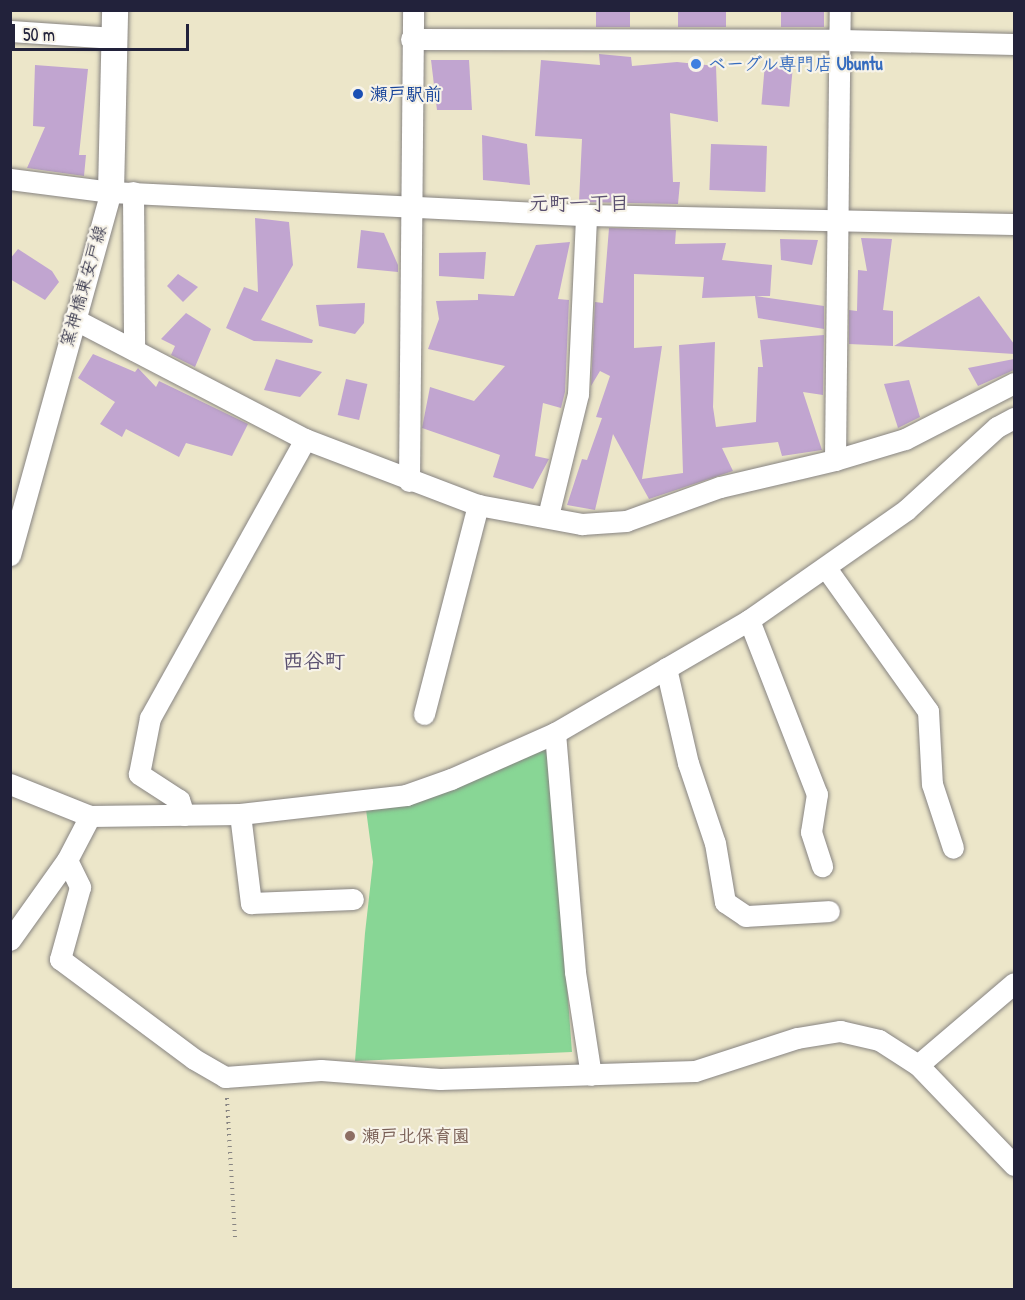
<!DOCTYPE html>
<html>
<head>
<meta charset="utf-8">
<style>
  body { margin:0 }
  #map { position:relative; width:1025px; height:1300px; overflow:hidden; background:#ece6c9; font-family:"Patrick Hand","Klee One",sans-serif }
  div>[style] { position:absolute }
  .green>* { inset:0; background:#88d695 }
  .building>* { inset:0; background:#c1a5d0; transform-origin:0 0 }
  .path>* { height:4px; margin-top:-2px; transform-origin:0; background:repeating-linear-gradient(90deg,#878482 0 1.5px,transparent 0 6px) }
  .roads { filter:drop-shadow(0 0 2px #878482) drop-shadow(0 0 2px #878482) }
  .minor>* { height:21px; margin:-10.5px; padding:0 10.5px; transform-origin:10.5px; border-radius:10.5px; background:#fff }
  .tertiary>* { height:26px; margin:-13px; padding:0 13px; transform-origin:13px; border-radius:13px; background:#fff }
  .dots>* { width:16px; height:16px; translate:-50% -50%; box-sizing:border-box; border:3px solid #f7f3e8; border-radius:50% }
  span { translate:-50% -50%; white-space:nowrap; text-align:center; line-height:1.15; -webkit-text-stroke:4.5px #f7f3e8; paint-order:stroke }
  .shop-label { font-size:18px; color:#366cbe; font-weight:700 }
  .left { translate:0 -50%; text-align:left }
  .transit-label { font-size:18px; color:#164399; font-weight:700 }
  .street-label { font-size:18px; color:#22223b }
  .education-label { font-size:18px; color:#785e54; font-weight:700 }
  .neighbourhood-label { font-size:20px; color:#5a506f; font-weight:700 }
  .quarter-label { font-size:21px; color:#5a506f; font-weight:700 }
  .frame { position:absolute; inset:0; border:12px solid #22223b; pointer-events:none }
  .scale { position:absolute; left:12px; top:24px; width:177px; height:27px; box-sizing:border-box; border:3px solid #22223b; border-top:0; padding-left:8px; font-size:18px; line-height:21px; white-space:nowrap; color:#22223b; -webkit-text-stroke:4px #f7f3e8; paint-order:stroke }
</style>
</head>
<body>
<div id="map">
  <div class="green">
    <i style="clip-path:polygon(549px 747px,572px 1052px,355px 1061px,365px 933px,373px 862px,365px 802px)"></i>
  </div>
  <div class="building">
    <i style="left:596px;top:10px;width:34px;height:17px"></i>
    <i style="left:678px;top:10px;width:48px;height:17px"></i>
    <i style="left:781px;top:10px;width:43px;height:17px"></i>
    <i style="clip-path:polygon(599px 54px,631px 57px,632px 66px,677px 62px,716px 66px,718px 122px,670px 113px,673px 182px,680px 182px,678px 204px,579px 202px,582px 139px,535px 136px,541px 60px,600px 65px)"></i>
    <i style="clip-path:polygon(431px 60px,469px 60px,472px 110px,437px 110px)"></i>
    <i style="clip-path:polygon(35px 65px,88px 69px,79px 155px,86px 155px,84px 176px,27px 168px,45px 127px,33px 126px)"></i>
    <i style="left:793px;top:65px;width:42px;height:28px;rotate:95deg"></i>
    <i style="clip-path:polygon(482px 135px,527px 144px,530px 185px,483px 180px)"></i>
    <i style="left:711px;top:144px;width:56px;height:46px;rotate:2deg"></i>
    <i style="clip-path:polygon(255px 218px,289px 222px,293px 265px,261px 320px,313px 340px,312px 343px,254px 341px,226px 328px,244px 287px,258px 292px)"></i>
    <i style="clip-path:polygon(609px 228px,676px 230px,675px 244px,726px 243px,722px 260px,772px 265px,770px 296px,756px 296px,824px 306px,824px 329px,758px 318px,755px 296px,702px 298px,704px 277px,634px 274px,634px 348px,662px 346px,642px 479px,683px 473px,679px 345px,715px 342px,713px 407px,716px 427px,756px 422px,758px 367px,763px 367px,760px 340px,824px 335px,823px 395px,803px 392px,822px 450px,782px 456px,778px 442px,722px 448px,733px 471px,649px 499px,613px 434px,595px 510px,567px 505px,582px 459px,587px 460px,602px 418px,596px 417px,610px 376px,600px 371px,591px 386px,595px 302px,603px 303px)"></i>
    <i style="clip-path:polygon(361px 230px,384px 233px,398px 265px,398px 272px,357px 268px)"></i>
    <i style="clip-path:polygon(861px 238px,892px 239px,883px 310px,893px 311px,893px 346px,849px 344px,849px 310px,857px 311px,858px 270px,867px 271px)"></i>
    <i style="clip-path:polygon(780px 239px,818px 240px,812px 265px,781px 260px)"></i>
    <i style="clip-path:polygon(570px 242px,558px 299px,569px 300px,565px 392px,561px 408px,543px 403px,535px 456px,549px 459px,533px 489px,493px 477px,500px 455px,422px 428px,430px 387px,474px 401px,505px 366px,428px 349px,439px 319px,436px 301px,478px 300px,478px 294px,514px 296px,536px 245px)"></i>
    <i style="clip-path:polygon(18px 249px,52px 271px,59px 282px,45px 300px,10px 279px,10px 259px)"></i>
    <i style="clip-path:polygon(486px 252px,484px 279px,439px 276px,439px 253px)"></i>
    <i style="clip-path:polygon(178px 274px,198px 287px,183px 302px,167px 286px)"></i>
    <i style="clip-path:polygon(979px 296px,1014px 344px,1014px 354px,894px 346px)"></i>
    <i style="clip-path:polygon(365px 303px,364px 323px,355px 334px,319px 326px,316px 305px)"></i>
    <i style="clip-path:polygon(186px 313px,211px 329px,195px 367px,171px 355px,175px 346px,161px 339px)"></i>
    <i style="clip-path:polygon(93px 354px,135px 372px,138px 368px,156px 387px,159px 381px,248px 424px,232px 456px,186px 443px,179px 457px,126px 429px,122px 437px,100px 424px,115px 402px,78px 378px)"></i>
    <i style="clip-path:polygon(276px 359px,322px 372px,300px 397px,264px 390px)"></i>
    <i style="clip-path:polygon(1014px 359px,1014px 370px,978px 386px,968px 368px)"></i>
    <i style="left:346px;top:379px;width:22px;height:37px;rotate:13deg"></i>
    <i style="clip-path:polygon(909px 380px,920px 417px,898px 428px,884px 384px)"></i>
  </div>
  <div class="path">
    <i style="left:227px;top:1098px;width:140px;rotate:86.7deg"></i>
  </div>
  <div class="roads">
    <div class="minor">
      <i style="left:10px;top:31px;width:105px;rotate:3.8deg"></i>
      <i style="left:411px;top:39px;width:429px;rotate:0.1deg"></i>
      <i style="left:840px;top:40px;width:174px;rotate:1.3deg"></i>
      <i style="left:10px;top:179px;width:102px;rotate:7.3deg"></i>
      <i style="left:111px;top:192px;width:476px;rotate:2.8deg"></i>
      <i style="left:586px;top:215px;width:428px;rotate:1.2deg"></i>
      <i style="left:133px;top:192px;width:158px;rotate:89.6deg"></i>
      <i style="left:74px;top:319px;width:260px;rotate:27.5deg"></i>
      <i style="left:305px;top:439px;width:185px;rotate:20.9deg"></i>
      <i style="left:478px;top:505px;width:106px;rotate:10.4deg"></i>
      <i style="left:582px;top:524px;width:44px;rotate:-3.9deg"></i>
      <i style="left:626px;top:521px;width:100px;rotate:-19.9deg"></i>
      <i style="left:720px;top:487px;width:118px;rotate:-13.2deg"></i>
      <i style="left:835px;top:460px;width:73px;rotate:-16.7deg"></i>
      <i style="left:905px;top:439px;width:123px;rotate:-27.2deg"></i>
      <i style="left:835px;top:460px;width:450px;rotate:-89.4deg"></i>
      <i style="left:409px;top:481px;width:471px;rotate:-89.5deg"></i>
      <i style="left:548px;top:516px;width:126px;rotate:-76.2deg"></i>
      <i style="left:578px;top:394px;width:179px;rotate:-87.4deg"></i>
      <i style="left:10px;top:555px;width:377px;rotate:-74.5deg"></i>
      <i style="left:826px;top:568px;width:176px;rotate:54.5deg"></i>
      <i style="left:928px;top:711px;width:73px;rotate:86.9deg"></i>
      <i style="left:932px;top:784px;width:67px;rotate:71.8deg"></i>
      <i style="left:749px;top:620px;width:187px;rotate:68.7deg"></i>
      <i style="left:817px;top:794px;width:38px;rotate:99deg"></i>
      <i style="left:811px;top:832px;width:36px;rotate:72deg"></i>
      <i style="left:666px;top:668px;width:98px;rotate:77deg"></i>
      <i style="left:688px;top:763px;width:84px;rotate:71.4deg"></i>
      <i style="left:715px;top:843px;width:60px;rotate:80.4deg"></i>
      <i style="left:725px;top:902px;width:25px;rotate:34deg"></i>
      <i style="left:746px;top:916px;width:83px;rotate:-3.4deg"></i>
      <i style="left:424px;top:714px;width:216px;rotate:-75.5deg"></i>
      <i style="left:555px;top:733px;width:240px;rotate:85.2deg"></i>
      <i style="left:575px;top:972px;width:104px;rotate:81.2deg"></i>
      <i style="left:10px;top:784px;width:86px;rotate:21.8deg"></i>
      <i style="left:90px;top:816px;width:150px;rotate:-0.8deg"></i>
      <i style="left:240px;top:814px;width:167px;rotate:-6.5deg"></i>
      <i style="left:406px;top:795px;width:48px;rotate:-19.6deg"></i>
      <i style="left:451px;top:779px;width:114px;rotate:-23.9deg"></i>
      <i style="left:555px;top:733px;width:225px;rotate:-30.2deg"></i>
      <i style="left:749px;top:620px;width:192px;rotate:-35deg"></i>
      <i style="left:906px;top:510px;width:123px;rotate:-42.4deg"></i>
      <i style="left:997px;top:427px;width:19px;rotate:-28deg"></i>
      <i style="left:240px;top:814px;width:90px;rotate:83deg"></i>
      <i style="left:251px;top:903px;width:102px;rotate:-2.2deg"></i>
      <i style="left:184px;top:815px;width:16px;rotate:-108deg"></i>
      <i style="left:179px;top:800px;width:48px;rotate:-147deg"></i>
      <i style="left:139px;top:774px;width:57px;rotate:-78.9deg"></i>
      <i style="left:150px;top:718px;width:319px;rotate:-60.9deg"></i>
      <i style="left:67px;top:860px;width:30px;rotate:64deg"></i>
      <i style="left:80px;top:887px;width:75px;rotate:105.5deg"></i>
      <i style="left:60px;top:959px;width:167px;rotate:36.7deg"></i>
      <i style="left:194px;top:1059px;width:36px;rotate:30deg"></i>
      <i style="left:225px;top:1077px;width:96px;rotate:-4.2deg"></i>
      <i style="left:321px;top:1070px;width:119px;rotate:4.3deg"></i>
      <i style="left:440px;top:1079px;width:255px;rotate:-1.8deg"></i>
      <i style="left:695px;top:1071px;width:107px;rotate:-17.9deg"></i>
      <i style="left:797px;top:1038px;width:44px;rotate:-9.2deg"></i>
      <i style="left:840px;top:1031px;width:40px;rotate:13deg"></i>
      <i style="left:879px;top:1040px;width:46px;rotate:32.7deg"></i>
      <i style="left:918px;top:1065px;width:139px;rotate:46.2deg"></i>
      <i style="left:10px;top:940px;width:98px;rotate:-54.5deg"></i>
      <i style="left:67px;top:860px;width:50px;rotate:-62.4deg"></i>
      <i style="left:918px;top:1065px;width:126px;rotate:-40.5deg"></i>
    </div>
    <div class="tertiary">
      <i style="left:111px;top:192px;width:182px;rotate:-88.7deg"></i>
    </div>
  </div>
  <div class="dots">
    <i style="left:696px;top:64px;background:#3f7fe0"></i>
    <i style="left:358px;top:94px;background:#1a4fb4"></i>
    <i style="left:350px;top:1136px;background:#8d6e63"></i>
  </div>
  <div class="shop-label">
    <span class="left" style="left:708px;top:64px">ベーグル専門店 Ubuntu</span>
  </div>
  <div class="transit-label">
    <span class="left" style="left:370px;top:94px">瀬戸駅前</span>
  </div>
  <div class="street-label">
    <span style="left:84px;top:286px;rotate:-74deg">窯神橋東安戸線</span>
  </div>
  <div class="education-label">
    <span class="left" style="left:362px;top:1136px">瀬戸北保育園</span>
  </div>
  <div class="neighbourhood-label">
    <span style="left:579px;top:202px">元町一丁目</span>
  </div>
  <div class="quarter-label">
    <span style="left:314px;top:661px">西谷町</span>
  </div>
  <div class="frame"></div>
  <div class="scale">50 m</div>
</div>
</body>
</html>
